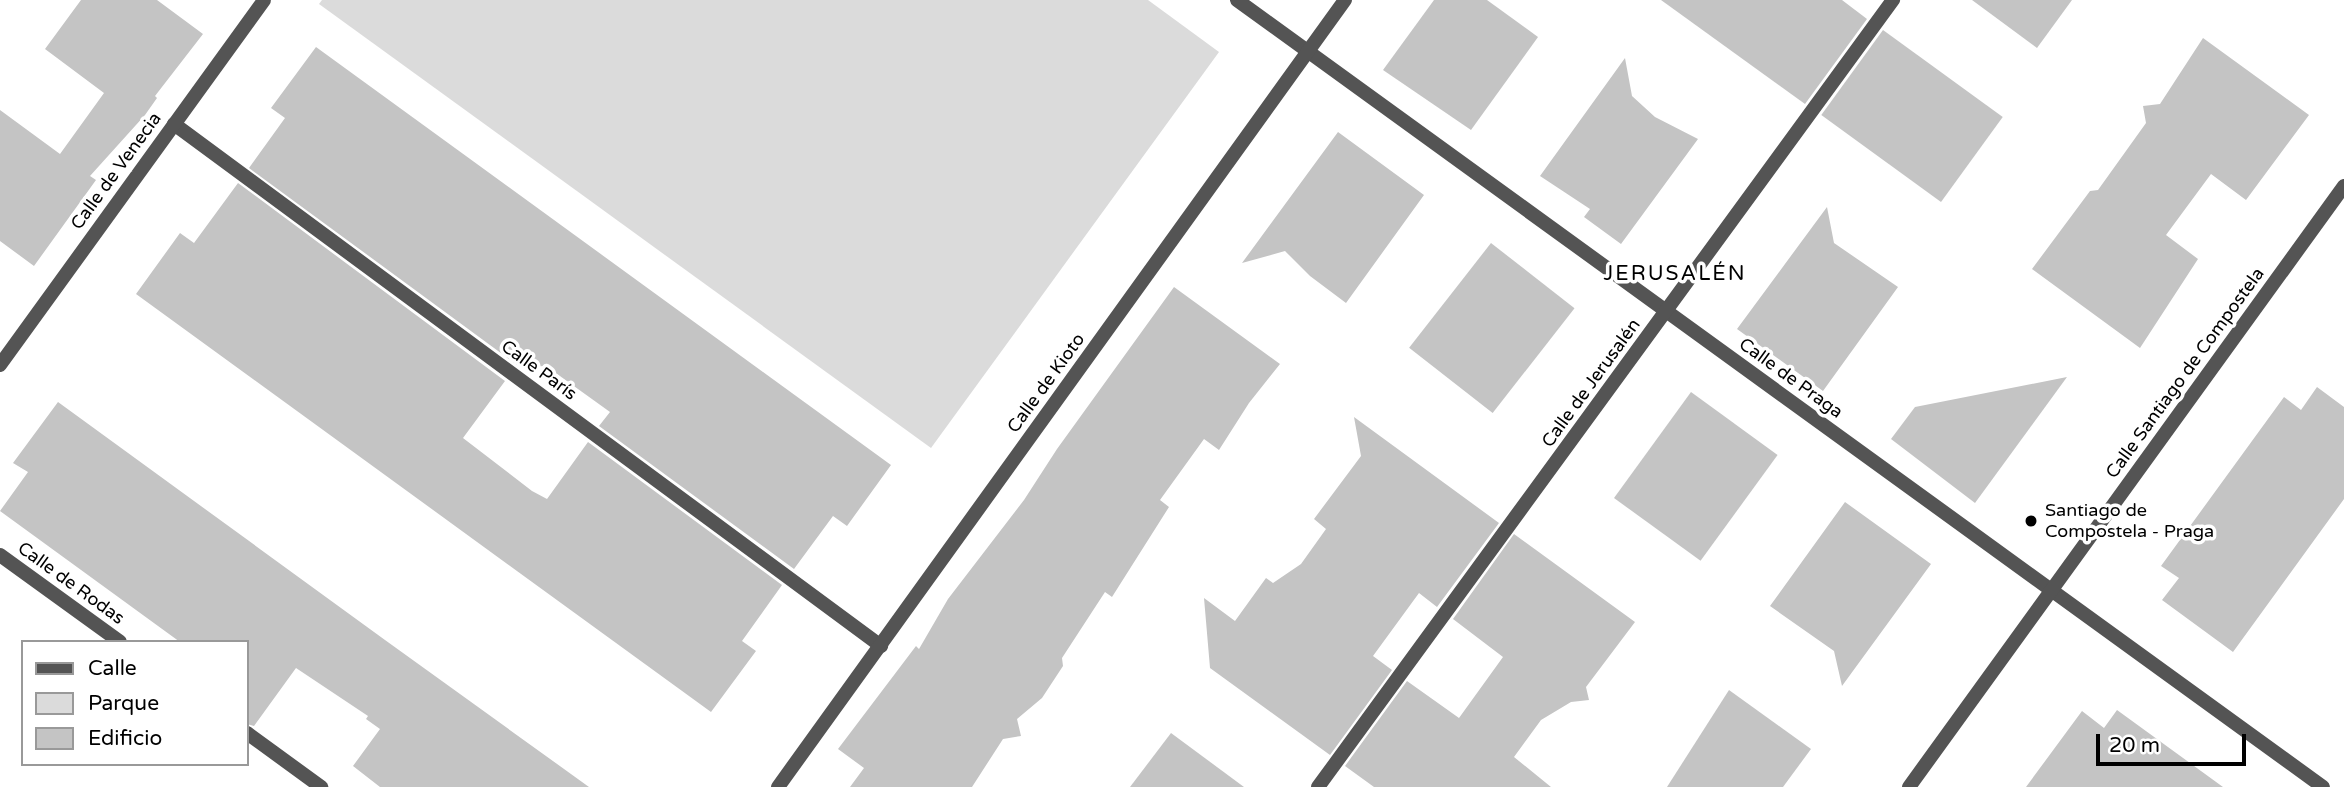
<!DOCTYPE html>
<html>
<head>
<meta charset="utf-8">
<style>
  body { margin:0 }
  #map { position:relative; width:2344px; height:787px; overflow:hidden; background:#fff; font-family:"Varela Round",sans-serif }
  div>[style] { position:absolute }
  .green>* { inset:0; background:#dbdbdb }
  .building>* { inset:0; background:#c4c4c4; transform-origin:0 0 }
  .minor>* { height:14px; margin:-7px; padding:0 7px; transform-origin:7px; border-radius:7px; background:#545454 }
  .dots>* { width:19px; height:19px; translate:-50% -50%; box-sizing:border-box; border:4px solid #fff; border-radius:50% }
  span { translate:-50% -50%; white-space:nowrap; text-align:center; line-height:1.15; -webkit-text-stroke:7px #fff; paint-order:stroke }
  .street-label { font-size:18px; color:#000 }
  .poi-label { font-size:18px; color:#000 }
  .left { translate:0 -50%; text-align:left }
  .quarter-label { font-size:21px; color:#000; letter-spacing:2px }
  .legend { position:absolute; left:21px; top:640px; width:228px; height:126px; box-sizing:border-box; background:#fff; border:2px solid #999; margin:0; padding:9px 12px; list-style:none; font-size:21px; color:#000 }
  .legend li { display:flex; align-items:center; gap:14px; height:35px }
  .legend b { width:35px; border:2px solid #999 }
  .scale { position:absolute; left:2096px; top:734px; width:150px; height:32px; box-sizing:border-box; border:4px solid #000; border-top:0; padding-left:9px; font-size:21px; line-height:24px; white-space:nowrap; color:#000; -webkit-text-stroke:5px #fff; paint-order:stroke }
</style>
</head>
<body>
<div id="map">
  <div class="green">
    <i style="clip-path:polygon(322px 0,1148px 0,1219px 52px,931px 448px,319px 4px)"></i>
  </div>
  <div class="building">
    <i style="clip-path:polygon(81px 0,157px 0,203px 34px,155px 96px,157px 98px,145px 115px,90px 176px,96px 180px,34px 266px,0 241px,0 110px,60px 154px,104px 93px,45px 49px)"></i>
    <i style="clip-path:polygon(1434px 0,1487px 0,1538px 37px,1471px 130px,1383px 70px)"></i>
    <i style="clip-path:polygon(1661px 0,1842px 0,1867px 19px,1805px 104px)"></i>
    <i style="clip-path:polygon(1972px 0,2072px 0,2037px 48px)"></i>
    <i style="left:1883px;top:30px;width:148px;height:105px;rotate:36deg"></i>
    <i style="clip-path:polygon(2203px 38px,2309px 115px,2246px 200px,2211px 174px,2166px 235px,2198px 259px,2140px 348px,2032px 269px,2090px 191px,2098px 190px,2146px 123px,2143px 106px,2160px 104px)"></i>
    <i style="clip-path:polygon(316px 47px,891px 465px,847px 526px,833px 516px,794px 569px,599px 426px,610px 412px,546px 366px,520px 367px,249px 168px,285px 118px,271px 108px)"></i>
    <i style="clip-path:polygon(1625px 58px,1632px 96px,1655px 117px,1698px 139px,1621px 244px,1584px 217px,1590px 209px,1540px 176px)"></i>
    <i style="clip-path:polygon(1338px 132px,1424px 195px,1346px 303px,1310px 276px,1285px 251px,1242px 263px)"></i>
    <i style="clip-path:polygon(238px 183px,505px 381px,463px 438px,532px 491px,547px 499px,588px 442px,782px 585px,742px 641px,756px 651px,711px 712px,136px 294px,180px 233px,194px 243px)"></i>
    <i style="clip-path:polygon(1827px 207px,1834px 243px,1898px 287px,1823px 391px,1737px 329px)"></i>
    <i style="left:1491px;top:243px;width:106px;height:133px;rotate:38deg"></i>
    <i style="clip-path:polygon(1174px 287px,1280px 364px,1249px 403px,1219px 450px,1204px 439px,1160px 500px,1169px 507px,1112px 597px,1105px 592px,1062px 658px,1063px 666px,1042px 698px,1017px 719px,1021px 736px,1003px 739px,972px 787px,850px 787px,864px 768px,838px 749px,916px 646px,919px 649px,948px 599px,1024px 500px,1057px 449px)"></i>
    <i style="clip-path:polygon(2067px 377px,1975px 503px,1891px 439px,1915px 407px)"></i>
    <i style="clip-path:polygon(2317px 387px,2344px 407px,2344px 499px,2233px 652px,2162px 600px,2179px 578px,2161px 566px,2284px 397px,2301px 410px)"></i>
    <i style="left:1691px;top:392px;width:107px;height:131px;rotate:36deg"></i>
    <i style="clip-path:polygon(58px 402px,385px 640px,589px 787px,380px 787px,353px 766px,380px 729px,366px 719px,368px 716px,296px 668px,254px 726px,247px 724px,247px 642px,180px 642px,0 511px,28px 472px,13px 463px)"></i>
    <i style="clip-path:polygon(1354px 417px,1499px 523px,1437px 607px,1419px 593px,1373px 656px,1392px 670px,1330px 755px,1210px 668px,1204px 598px,1235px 621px,1266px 578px,1273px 583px,1301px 564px,1326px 529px,1314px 519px,1361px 456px)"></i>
    <i style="clip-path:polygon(1845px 502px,1931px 564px,1842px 686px,1834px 651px,1770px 606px)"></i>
    <i style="clip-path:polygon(1514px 534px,1635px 622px,1586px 687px,1589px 700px,1571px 702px,1541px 720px,1514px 757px,1551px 787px,1374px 787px,1345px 766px,1407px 681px,1459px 718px,1503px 657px,1453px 619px)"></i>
    <i style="clip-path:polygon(1729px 690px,1811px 749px,1783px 787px,1667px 787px)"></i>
    <i style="clip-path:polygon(2117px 710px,2223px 787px,2026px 787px,2082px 711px,2104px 728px)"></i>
    <i style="clip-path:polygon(1171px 733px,1244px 787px,1130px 787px)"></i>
  </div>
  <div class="minor">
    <i style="left:1237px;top:0;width:1341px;rotate:35.93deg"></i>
    <i style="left:174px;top:124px;width:879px;rotate:36.44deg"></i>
    <i style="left:0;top:365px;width:450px;rotate:-54.1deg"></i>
    <i style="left:0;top:555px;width:148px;rotate:35.9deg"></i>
    <i style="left:247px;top:733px;width:92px;rotate:36.1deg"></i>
    <i style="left:778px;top:787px;width:970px;rotate:-54.23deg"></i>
    <i style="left:1318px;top:787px;width:975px;rotate:-53.85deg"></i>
    <i style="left:1909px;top:787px;width:742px;rotate:-54.1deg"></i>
  </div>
  <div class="dots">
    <i style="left:2031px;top:521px;background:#000"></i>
  </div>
  <div class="street-label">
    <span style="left:116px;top:171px;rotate:-54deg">Calle de Venecia</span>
    <span style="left:539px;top:370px;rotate:36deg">Calle París</span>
    <span style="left:2185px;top:373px;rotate:-54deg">Calle Santiago de Compostela</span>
    <span style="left:1791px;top:378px;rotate:36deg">Calle de Praga</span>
    <span style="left:1046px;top:383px;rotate:-54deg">Calle de Kioto</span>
    <span style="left:1591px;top:383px;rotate:-54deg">Calle de Jerusalén</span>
    <span style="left:71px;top:583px;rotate:36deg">Calle de Rodas</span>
  </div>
  <div class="poi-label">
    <span class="left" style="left:2045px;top:521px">Santiago de<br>Compostela - Praga</span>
  </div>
  <div class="quarter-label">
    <span style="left:1675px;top:274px">JERUSALÉN</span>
  </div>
  <ul class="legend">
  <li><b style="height:9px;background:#545454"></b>Calle</li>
  <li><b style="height:19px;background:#dbdbdb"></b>Parque</li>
  <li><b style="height:19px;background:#c4c4c4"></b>Edificio</li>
  </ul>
  <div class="scale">20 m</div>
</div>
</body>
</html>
